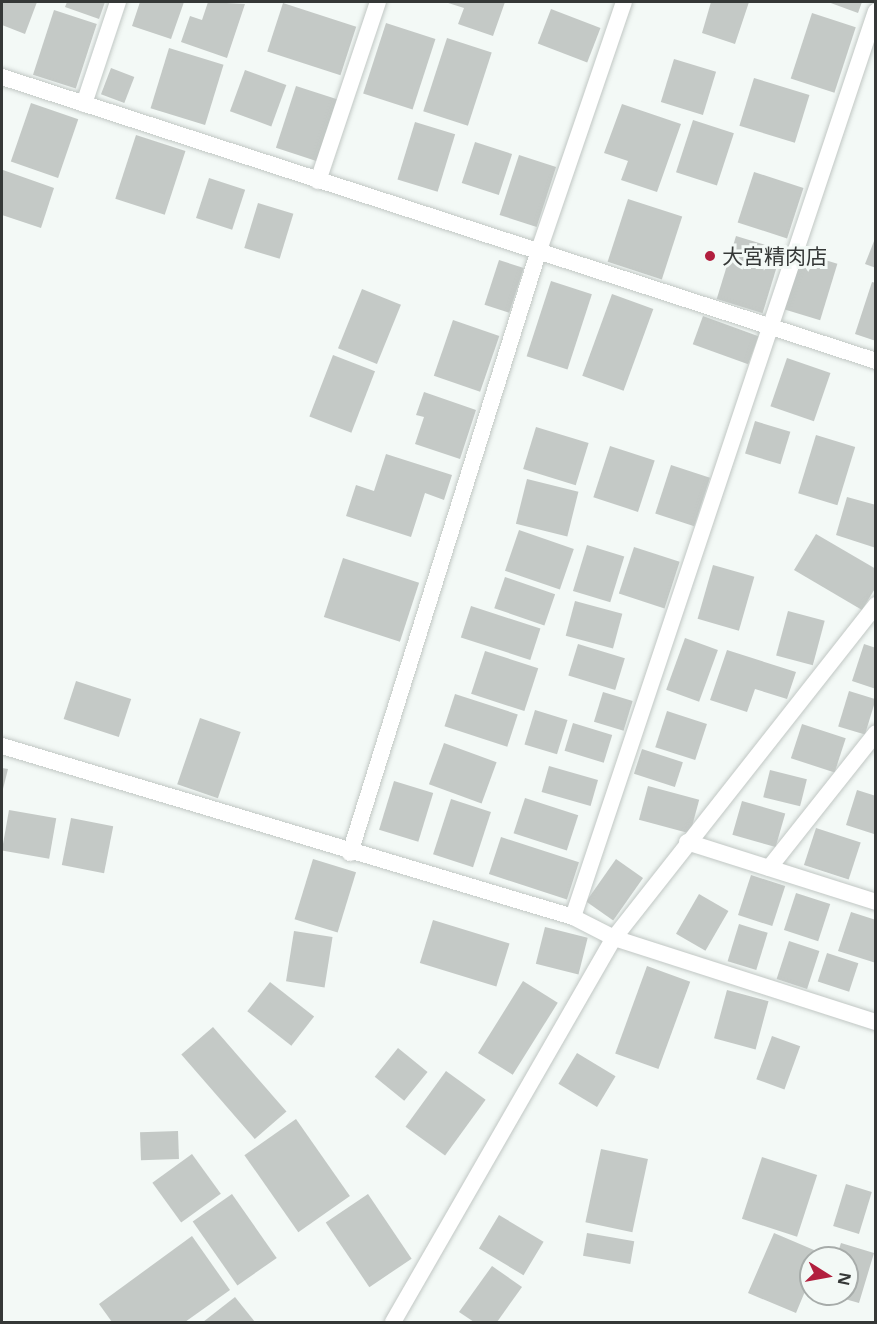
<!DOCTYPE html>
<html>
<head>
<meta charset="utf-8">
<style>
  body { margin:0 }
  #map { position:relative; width:877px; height:1324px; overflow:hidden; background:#f3f9f6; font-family:"Noto Sans","Noto Sans JP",sans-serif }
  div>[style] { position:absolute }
  .building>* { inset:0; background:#c4c9c6; transform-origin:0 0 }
  .roads { filter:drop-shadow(0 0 2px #c1c7c4) drop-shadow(0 0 2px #c1c7c4) }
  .lane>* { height:16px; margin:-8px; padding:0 8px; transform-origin:8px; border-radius:8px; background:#fff }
  .dots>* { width:16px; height:16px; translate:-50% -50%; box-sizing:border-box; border:3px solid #f3f9f6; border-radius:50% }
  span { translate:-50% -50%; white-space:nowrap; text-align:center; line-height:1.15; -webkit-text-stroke:6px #f3f9f6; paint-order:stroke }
  .poi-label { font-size:21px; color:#353837 }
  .left { translate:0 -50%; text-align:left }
  .frame { position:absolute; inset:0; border:3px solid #353837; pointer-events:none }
  .north { position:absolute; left:799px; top:1246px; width:60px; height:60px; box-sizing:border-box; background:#f3f9f6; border:2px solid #a7acaa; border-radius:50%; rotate:101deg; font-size:16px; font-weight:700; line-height:24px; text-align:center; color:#353837 }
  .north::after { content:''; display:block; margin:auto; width:21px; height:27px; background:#b21f3e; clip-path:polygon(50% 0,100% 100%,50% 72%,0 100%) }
</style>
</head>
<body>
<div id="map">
  <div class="building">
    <i style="clip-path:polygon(2px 2px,37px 2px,25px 34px,2px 25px)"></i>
    <i style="clip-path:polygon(67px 2px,105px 2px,99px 19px,65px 7px)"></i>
    <i style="clip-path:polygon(140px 2px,184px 2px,171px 39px,132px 26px)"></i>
    <i style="clip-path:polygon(208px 2px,245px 4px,227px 58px,181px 42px,190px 16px,202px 20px)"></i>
    <i style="clip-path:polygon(445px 2px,505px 2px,493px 36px,458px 24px,464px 8px)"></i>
    <i style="clip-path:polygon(711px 2px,749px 2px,735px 44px,702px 33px)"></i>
    <i style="clip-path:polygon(828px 2px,862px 2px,858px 13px)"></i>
    <i style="left:283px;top:3px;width:77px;height:51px;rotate:18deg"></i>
    <i style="left:551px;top:9px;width:53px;height:37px;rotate:21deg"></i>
    <i style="left:54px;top:10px;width:45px;height:68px;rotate:18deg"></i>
    <i style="left:812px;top:13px;width:46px;height:69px;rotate:18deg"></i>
    <i style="left:386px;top:23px;width:52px;height:74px;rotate:18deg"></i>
    <i style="left:447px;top:38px;width:47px;height:77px;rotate:18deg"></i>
    <i style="left:169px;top:48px;width:57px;height:63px;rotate:17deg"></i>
    <i style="left:674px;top:59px;width:44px;height:45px;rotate:17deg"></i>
    <i style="left:111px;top:68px;width:25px;height:28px;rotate:21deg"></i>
    <i style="left:245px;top:70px;width:44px;height:44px;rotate:20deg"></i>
    <i style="left:754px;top:78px;width:58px;height:50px;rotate:17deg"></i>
    <i style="left:296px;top:86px;width:44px;height:65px;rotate:18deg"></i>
    <i style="left:31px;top:103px;width:50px;height:62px;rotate:19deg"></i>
    <i style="clip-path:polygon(622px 104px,681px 124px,657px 192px,621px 180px,628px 161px,604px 153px)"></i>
    <i style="left:693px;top:120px;width:43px;height:55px;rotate:18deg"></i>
    <i style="left:415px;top:122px;width:42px;height:60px;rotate:17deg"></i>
    <i style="left:136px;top:135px;width:52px;height:67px;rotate:18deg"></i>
    <i style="left:475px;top:142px;width:39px;height:43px;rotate:18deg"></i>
    <i style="left:519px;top:155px;width:39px;height:63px;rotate:18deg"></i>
    <i style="clip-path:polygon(3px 170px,54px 188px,41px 228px,2px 215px)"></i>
    <i style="left:754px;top:172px;width:52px;height:53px;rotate:18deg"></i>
    <i style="left:209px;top:178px;width:38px;height:42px;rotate:18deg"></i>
    <i style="left:628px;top:199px;width:57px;height:66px;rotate:18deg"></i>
    <i style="left:258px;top:203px;width:37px;height:47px;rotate:17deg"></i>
    <i style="left:736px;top:236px;width:48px;height:66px;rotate:17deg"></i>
    <i style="clip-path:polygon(876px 236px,876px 268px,865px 264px)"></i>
    <i style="left:802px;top:253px;width:37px;height:59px;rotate:17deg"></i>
    <i style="left:499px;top:260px;width:26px;height:47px;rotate:18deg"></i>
    <i style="left:551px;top:281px;width:43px;height:79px;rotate:18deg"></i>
    <i style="clip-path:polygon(872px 282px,876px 283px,876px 341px,855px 334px)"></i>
    <i style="left:362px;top:289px;width:42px;height:64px;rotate:22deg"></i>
    <i style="left:612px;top:294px;width:44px;height:87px;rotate:20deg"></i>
    <i style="left:703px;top:316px;width:59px;height:30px;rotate:20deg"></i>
    <i style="left:453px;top:320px;width:49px;height:59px;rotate:19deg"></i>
    <i style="left:333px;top:355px;width:45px;height:66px;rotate:21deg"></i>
    <i style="left:787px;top:358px;width:46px;height:51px;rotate:19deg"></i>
    <i style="clip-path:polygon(424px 392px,476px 410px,460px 459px,415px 444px,424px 417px,416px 415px)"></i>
    <i style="left:755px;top:421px;width:37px;height:34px;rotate:17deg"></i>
    <i style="left:536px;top:427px;width:55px;height:44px;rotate:17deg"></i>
    <i style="left:816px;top:435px;width:41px;height:61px;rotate:17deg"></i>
    <i style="left:610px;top:446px;width:47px;height:54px;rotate:18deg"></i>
    <i style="clip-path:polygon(386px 454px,452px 475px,444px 500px,425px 493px,411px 537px,346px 516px,356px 485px,374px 491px)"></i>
    <i style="left:671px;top:465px;width:41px;height:51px;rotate:18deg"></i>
    <i style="left:527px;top:479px;width:53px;height:46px;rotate:14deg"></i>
    <i style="clip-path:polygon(847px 497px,876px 505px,876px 548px,836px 535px)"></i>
    <i style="left:519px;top:530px;width:58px;height:43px;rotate:19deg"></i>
    <i style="clip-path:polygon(816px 534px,876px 569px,876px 587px,862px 610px,794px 570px)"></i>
    <i style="left:587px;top:545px;width:39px;height:48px;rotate:17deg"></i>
    <i style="left:634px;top:547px;width:48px;height:49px;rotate:18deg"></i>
    <i style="left:343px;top:558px;width:80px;height:62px;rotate:18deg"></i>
    <i style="left:713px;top:565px;width:43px;height:56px;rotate:16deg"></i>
    <i style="left:505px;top:577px;width:53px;height:33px;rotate:19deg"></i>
    <i style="left:575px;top:601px;width:49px;height:36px;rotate:15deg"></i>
    <i style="left:471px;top:606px;width:73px;height:33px;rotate:18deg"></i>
    <i style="left:788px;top:611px;width:38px;height:46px;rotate:15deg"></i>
    <i style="left:685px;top:638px;width:35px;height:55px;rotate:20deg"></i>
    <i style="left:578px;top:644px;width:49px;height:33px;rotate:17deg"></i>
    <i style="clip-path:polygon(864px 644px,876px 648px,876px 689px,852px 681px)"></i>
    <i style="clip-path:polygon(727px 650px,796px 672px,787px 699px,755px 689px,747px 712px,710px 700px)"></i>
    <i style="left:485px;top:651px;width:56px;height:45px;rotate:18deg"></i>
    <i style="left:76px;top:681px;width:58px;height:40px;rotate:18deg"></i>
    <i style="left:849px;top:691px;width:28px;height:37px;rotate:17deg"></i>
    <i style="left:603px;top:692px;width:31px;height:31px;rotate:17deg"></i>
    <i style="left:455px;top:694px;width:66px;height:34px;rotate:18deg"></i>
    <i style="left:535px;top:710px;width:34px;height:36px;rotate:17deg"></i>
    <i style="left:667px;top:711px;width:42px;height:38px;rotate:18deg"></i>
    <i style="left:200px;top:718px;width:43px;height:70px;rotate:19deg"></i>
    <i style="left:573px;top:723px;width:41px;height:29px;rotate:17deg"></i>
    <i style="left:802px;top:724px;width:46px;height:36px;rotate:18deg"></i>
    <i style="left:444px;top:743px;width:56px;height:44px;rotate:20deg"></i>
    <i style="left:642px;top:749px;width:43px;height:26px;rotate:18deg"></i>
    <i style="left:549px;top:766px;width:51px;height:27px;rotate:16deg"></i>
    <i style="clip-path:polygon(2px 768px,8px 769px,2px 793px)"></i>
    <i style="left:770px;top:770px;width:38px;height:28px;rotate:14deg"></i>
    <i style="left:394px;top:781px;width:41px;height:51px;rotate:17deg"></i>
    <i style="left:648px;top:786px;width:53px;height:35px;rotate:15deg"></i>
    <i style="clip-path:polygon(857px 790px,876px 796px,874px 834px,846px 825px)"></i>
    <i style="left:525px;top:798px;width:56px;height:37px;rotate:18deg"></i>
    <i style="left:451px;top:799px;width:42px;height:58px;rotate:18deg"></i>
    <i style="left:742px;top:801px;width:45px;height:35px;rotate:16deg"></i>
    <i style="left:9px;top:810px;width:48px;height:41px;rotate:10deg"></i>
    <i style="left:71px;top:818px;width:43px;height:48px;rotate:11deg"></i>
    <i style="left:816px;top:828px;width:47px;height:39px;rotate:18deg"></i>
    <i style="left:501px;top:837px;width:82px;height:39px;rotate:18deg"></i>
    <i style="left:313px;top:859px;width:45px;height:63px;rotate:17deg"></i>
    <i style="left:616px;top:859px;width:33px;height:52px;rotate:35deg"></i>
    <i style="left:751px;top:875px;width:36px;height:42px;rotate:18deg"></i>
    <i style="left:796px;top:893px;width:36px;height:39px;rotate:18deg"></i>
    <i style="left:699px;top:894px;width:34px;height:46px;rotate:30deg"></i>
    <i style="clip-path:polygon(851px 912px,876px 920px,876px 963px,838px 951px)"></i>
    <i style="left:433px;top:920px;width:80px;height:45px;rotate:17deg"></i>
    <i style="left:739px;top:924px;width:30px;height:39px;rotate:17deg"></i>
    <i style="left:545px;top:927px;width:44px;height:38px;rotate:14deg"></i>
    <i style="left:294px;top:931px;width:39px;height:51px;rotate:9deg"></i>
    <i style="left:789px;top:941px;width:32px;height:40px;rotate:18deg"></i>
    <i style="left:827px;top:953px;width:33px;height:30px;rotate:18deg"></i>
    <i style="left:647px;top:966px;width:46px;height:93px;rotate:20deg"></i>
    <i style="left:523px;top:981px;width:41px;height:85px;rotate:32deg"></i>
    <i style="left:270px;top:982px;width:56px;height:37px;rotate:38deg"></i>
    <i style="left:727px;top:990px;width:43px;height:50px;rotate:15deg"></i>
    <i style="left:213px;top:1027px;width:112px;height:42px;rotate:49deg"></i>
    <i style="left:772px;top:1036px;width:30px;height:46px;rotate:20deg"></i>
    <i style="left:398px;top:1048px;width:38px;height:37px;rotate:39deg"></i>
    <i style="left:577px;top:1053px;width:45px;height:36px;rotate:31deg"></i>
    <i style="left:446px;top:1071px;width:49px;height:69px;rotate:36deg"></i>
    <i style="left:296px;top:1119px;width:94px;height:63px;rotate:55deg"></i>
    <i style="left:178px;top:1131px;width:28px;height:38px;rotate:88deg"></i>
    <i style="left:601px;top:1149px;width:48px;height:75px;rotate:12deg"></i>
    <i style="left:192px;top:1154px;width:49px;height:49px;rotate:54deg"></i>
    <i style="left:762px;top:1157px;width:58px;height:65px;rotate:18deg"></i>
    <i style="left:846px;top:1184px;width:27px;height:44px;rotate:17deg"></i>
    <i style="left:232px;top:1194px;width:78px;height:48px;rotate:55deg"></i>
    <i style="left:368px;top:1194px;width:78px;height:51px;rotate:56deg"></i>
    <i style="left:499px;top:1215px;width:52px;height:39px;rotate:31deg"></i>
    <i style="left:587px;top:1233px;width:48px;height:23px;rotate:10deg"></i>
    <i style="clip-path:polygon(774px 1233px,821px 1253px,819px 1258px,811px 1258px,811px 1277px,796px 1313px,748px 1293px)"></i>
    <i style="clip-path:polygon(192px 1236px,230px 1290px,185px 1322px,112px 1322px,99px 1304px)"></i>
    <i style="clip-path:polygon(841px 1243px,874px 1253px,859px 1303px,831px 1295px,847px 1294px,847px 1258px,836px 1258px)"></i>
    <i style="clip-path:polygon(492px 1266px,522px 1287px,497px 1322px,474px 1322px,459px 1312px)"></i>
    <i style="clip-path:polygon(235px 1297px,255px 1322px,203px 1322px)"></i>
  </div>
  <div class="roads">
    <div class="lane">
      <i style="left:2px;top:77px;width:919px;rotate:18deg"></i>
      <i style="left:84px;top:104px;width:108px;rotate:-71.6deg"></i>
      <i style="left:318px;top:181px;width:189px;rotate:-71.5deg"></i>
      <i style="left:2px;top:746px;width:596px;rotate:16.67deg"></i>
      <i style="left:573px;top:917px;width:46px;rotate:27.1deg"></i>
      <i style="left:614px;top:938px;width:275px;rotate:17.8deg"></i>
      <i style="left:687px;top:842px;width:198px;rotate:17.6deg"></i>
      <i style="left:350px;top:853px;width:629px;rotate:-72.6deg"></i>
      <i style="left:538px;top:253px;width:265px;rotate:-71.1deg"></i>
      <i style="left:769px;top:868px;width:172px;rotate:-51.6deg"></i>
      <i style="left:573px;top:917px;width:955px;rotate:-71.51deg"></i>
      <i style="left:393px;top:1322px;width:443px;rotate:-60.1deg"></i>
      <i style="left:614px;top:938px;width:424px;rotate:-51.8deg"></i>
    </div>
  </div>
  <div class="dots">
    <i style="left:710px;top:256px;background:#b21f3e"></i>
  </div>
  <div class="poi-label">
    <span class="left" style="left:722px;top:256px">大宮精肉店</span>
  </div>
  <div class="frame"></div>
  <div class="north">N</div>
</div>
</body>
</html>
